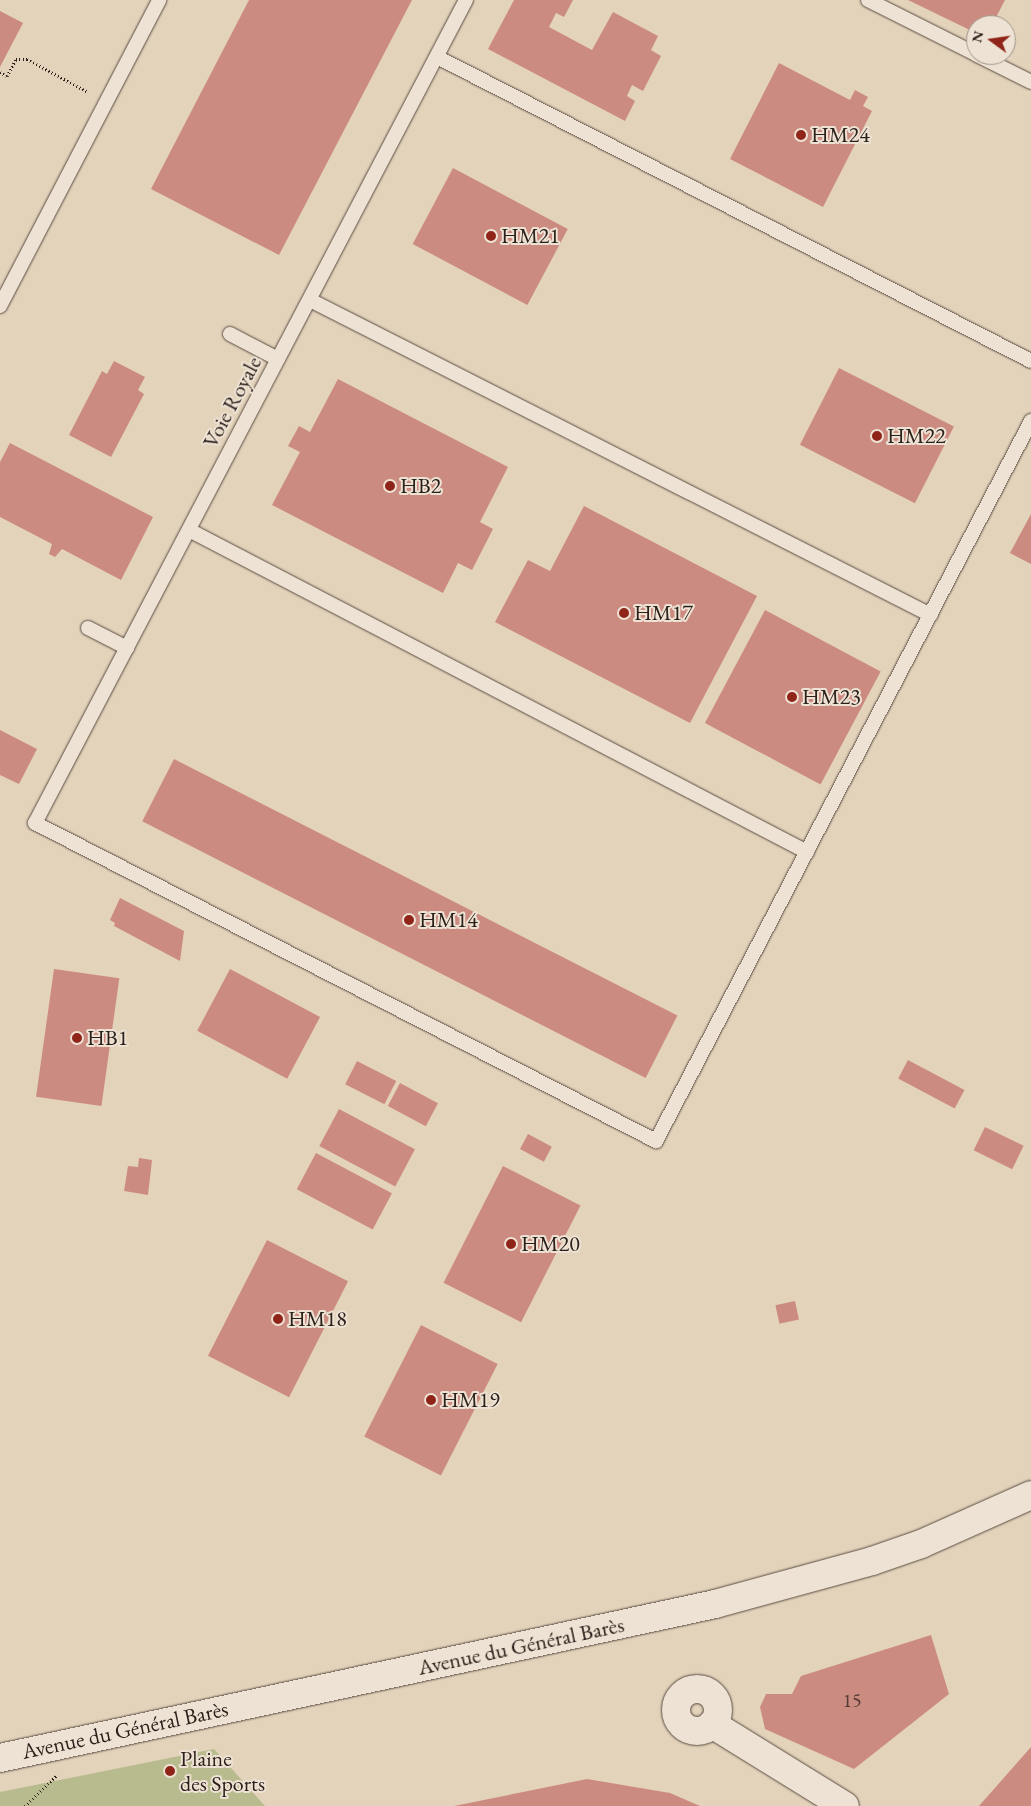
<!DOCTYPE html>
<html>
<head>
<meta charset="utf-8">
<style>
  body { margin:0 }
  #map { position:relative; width:1031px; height:1806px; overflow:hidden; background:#e4d3bb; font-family:"EB Garamond",serif }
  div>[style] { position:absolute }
  .green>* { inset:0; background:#b7bb8e }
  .building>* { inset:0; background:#cc8b80; transform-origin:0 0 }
  .path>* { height:3px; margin-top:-1.5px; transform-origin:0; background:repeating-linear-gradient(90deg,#2b201a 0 1px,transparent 0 3.5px) }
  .roads { filter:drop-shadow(0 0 1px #594d42) drop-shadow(0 0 1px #594d42) }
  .lane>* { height:14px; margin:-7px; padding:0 7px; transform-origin:7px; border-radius:7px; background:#ede2d3 }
  .street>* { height:28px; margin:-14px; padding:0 14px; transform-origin:14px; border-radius:14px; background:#ede2d3 }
  .street>.ring { margin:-14px; padding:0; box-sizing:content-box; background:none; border:28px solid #ede2d3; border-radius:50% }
  .secondary>* { height:28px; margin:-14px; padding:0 14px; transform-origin:14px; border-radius:14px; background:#ede2d3 }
  .dots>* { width:14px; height:14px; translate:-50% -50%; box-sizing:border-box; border:2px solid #ede2d3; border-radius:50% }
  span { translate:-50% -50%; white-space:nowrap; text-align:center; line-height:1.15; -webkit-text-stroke:4px #ede2d3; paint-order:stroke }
  .number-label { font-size:20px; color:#533b34 }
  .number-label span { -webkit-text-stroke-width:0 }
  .poi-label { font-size:22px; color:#2b201a }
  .left { translate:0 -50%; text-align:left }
  .street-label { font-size:22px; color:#2b201a }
  .north { position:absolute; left:966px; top:15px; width:50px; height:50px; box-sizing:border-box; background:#ede2d3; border:1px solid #9f9489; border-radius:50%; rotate:284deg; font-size:14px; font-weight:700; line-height:20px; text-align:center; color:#2b201a }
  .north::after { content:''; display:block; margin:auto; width:18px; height:22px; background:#8f2418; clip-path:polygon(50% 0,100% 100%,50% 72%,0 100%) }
</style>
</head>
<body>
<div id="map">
  <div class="green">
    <i style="clip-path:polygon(214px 1749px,265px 1806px,0 1806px,0 1792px)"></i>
  </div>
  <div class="building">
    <i style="clip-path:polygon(249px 0,412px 0,279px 255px,151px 189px)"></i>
    <i style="clip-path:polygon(514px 0,573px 0,564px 17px,556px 13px,549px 27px,592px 50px,613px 12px,658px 36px,651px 50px,661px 56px,643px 91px,632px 85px,627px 96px,635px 101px,625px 121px,488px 49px)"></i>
    <i style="clip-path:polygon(908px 0,1005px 0,992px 25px,976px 25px,976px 33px)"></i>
    <i style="clip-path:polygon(0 11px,23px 23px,0 67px)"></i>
    <i style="clip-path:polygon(779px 63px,850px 100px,855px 90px,868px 97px,863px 106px,872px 111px,823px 207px,730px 159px)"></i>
    <i style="left:453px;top:168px;width:130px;height:86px;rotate:28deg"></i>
    <i style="clip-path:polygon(114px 361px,145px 377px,138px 390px,144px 394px,111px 457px,69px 435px,102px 371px,107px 374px)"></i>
    <i style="left:839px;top:368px;width:129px;height:86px;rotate:27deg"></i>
    <i style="clip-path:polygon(338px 379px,508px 467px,480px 522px,493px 529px,472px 570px,458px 563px,443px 593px,272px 505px,300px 452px,288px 446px,299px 426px,310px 432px)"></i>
    <i style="clip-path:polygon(10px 443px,153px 517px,121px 580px,62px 549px,55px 557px,49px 554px,52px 544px,0 517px,0 462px)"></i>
    <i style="clip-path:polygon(584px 506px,757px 596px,690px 723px,495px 622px,528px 560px,550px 571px)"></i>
    <i style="clip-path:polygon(1031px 514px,1031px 564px,1010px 553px)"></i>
    <i style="left:765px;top:610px;width:131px;height:128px;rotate:28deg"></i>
    <i style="clip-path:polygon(0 730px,37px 749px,19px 784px,0 775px)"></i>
    <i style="left:174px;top:759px;width:565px;height:70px;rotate:27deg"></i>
    <i style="clip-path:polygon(120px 898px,184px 931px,180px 961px,114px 926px,115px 923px,110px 920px)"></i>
    <i style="left:54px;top:969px;width:66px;height:129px;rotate:8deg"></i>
    <i style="left:230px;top:969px;width:102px;height:70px;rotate:28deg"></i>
    <i style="left:908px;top:1060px;width:64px;height:21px;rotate:28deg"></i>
    <i style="left:357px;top:1061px;width:44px;height:26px;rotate:27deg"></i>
    <i style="left:400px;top:1083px;width:43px;height:26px;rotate:28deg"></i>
    <i style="left:339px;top:1109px;width:86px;height:42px;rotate:28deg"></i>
    <i style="left:985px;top:1127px;width:43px;height:26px;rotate:26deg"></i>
    <i style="left:528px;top:1134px;width:27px;height:17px;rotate:28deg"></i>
    <i style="left:316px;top:1153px;width:86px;height:41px;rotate:28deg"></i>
    <i style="clip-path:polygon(139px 1158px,152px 1160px,148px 1195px,124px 1191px,128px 1166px,138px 1167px)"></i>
    <i style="left:503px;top:1166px;width:87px;height:131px;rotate:27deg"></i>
    <i style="left:267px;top:1240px;width:91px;height:130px;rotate:27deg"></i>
    <i style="left:795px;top:1301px;width:19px;height:20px;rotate:78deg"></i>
    <i style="left:421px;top:1325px;width:86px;height:125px;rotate:27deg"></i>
    <i style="clip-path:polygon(931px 1635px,949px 1694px,854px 1769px,765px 1729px,760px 1707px,766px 1694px,792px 1694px,801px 1676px)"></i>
    <i style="clip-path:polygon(1031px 1747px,1031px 1806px,979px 1806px)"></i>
    <i style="clip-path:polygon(587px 1779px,670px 1793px,700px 1806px,454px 1806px)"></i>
  </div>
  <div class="path">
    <i style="left:0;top:72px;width:8px;rotate:30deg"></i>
    <i style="left:7px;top:76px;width:19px;rotate:-62deg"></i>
    <i style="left:16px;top:59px;width:11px"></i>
    <i style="left:27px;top:59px;width:69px;rotate:28.4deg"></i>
    <i style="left:25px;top:1806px;width:45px;rotate:-44.1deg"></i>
  </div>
  <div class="roads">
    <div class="lane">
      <i style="left:466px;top:0;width:929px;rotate:117.64deg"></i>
      <i style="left:35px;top:823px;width:698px;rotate:27.12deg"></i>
      <i style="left:656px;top:1141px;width:812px;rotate:-62.49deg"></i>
      <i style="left:868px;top:0;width:121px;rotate:26.6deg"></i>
      <i style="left:977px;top:55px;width:60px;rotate:26.6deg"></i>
      <i style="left:437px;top:57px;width:667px;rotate:27.1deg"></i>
      <i style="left:310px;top:300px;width:696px;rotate:26.9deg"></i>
      <i style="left:0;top:306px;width:345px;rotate:-62.5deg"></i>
      <i style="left:230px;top:334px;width:54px;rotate:27.5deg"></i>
      <i style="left:189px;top:530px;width:697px;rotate:27.52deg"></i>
      <i style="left:88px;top:628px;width:44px;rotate:27.1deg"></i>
    </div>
    <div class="street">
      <i class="ring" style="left:676px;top:1689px;width:14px;height:14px"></i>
      <i style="left:712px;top:1724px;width:156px;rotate:31.7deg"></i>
    </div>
    <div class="secondary">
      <i style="left:0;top:1758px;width:731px;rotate:-12.15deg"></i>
      <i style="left:715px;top:1604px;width:163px;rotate:-15.3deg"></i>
      <i style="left:872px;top:1561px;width:52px;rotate:-19.1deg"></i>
      <i style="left:921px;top:1544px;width:120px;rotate:-24deg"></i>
    </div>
  </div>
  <div class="dots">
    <i style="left:801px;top:135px;background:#8f2418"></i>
    <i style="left:491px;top:236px;background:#8f2418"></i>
    <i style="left:877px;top:436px;background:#8f2418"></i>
    <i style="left:390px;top:486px;background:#8f2418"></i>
    <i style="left:624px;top:613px;background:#8f2418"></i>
    <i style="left:792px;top:697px;background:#8f2418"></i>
    <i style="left:409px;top:920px;background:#8f2418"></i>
    <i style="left:77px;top:1038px;background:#8f2418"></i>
    <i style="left:511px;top:1244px;background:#8f2418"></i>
    <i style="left:278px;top:1319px;background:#8f2418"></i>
    <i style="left:431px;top:1400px;background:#8f2418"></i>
    <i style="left:170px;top:1771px;background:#8f2418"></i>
  </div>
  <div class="number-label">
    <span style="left:852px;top:1700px">15</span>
  </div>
  <div class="poi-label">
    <span class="left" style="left:811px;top:135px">HM24</span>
    <span class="left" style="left:501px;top:236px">HM21</span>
    <span class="left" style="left:887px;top:436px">HM22</span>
    <span class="left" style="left:400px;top:486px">HB2</span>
    <span class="left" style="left:634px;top:613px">HM17</span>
    <span class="left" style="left:802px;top:697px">HM23</span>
    <span class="left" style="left:419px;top:920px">HM14</span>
    <span class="left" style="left:87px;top:1038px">HB1</span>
    <span class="left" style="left:521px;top:1244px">HM20</span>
    <span class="left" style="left:288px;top:1319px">HM18</span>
    <span class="left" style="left:441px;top:1400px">HM19</span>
    <span class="left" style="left:180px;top:1771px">Plaine<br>des Sports</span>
  </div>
  <div class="street-label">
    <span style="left:232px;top:402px;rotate:-62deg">Voie Royale</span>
    <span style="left:521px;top:1646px;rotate:-12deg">Avenue du Général Barès</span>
    <span style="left:125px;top:1730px;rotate:-12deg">Avenue du Général Barès</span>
  </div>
  <div class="north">N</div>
</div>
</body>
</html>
